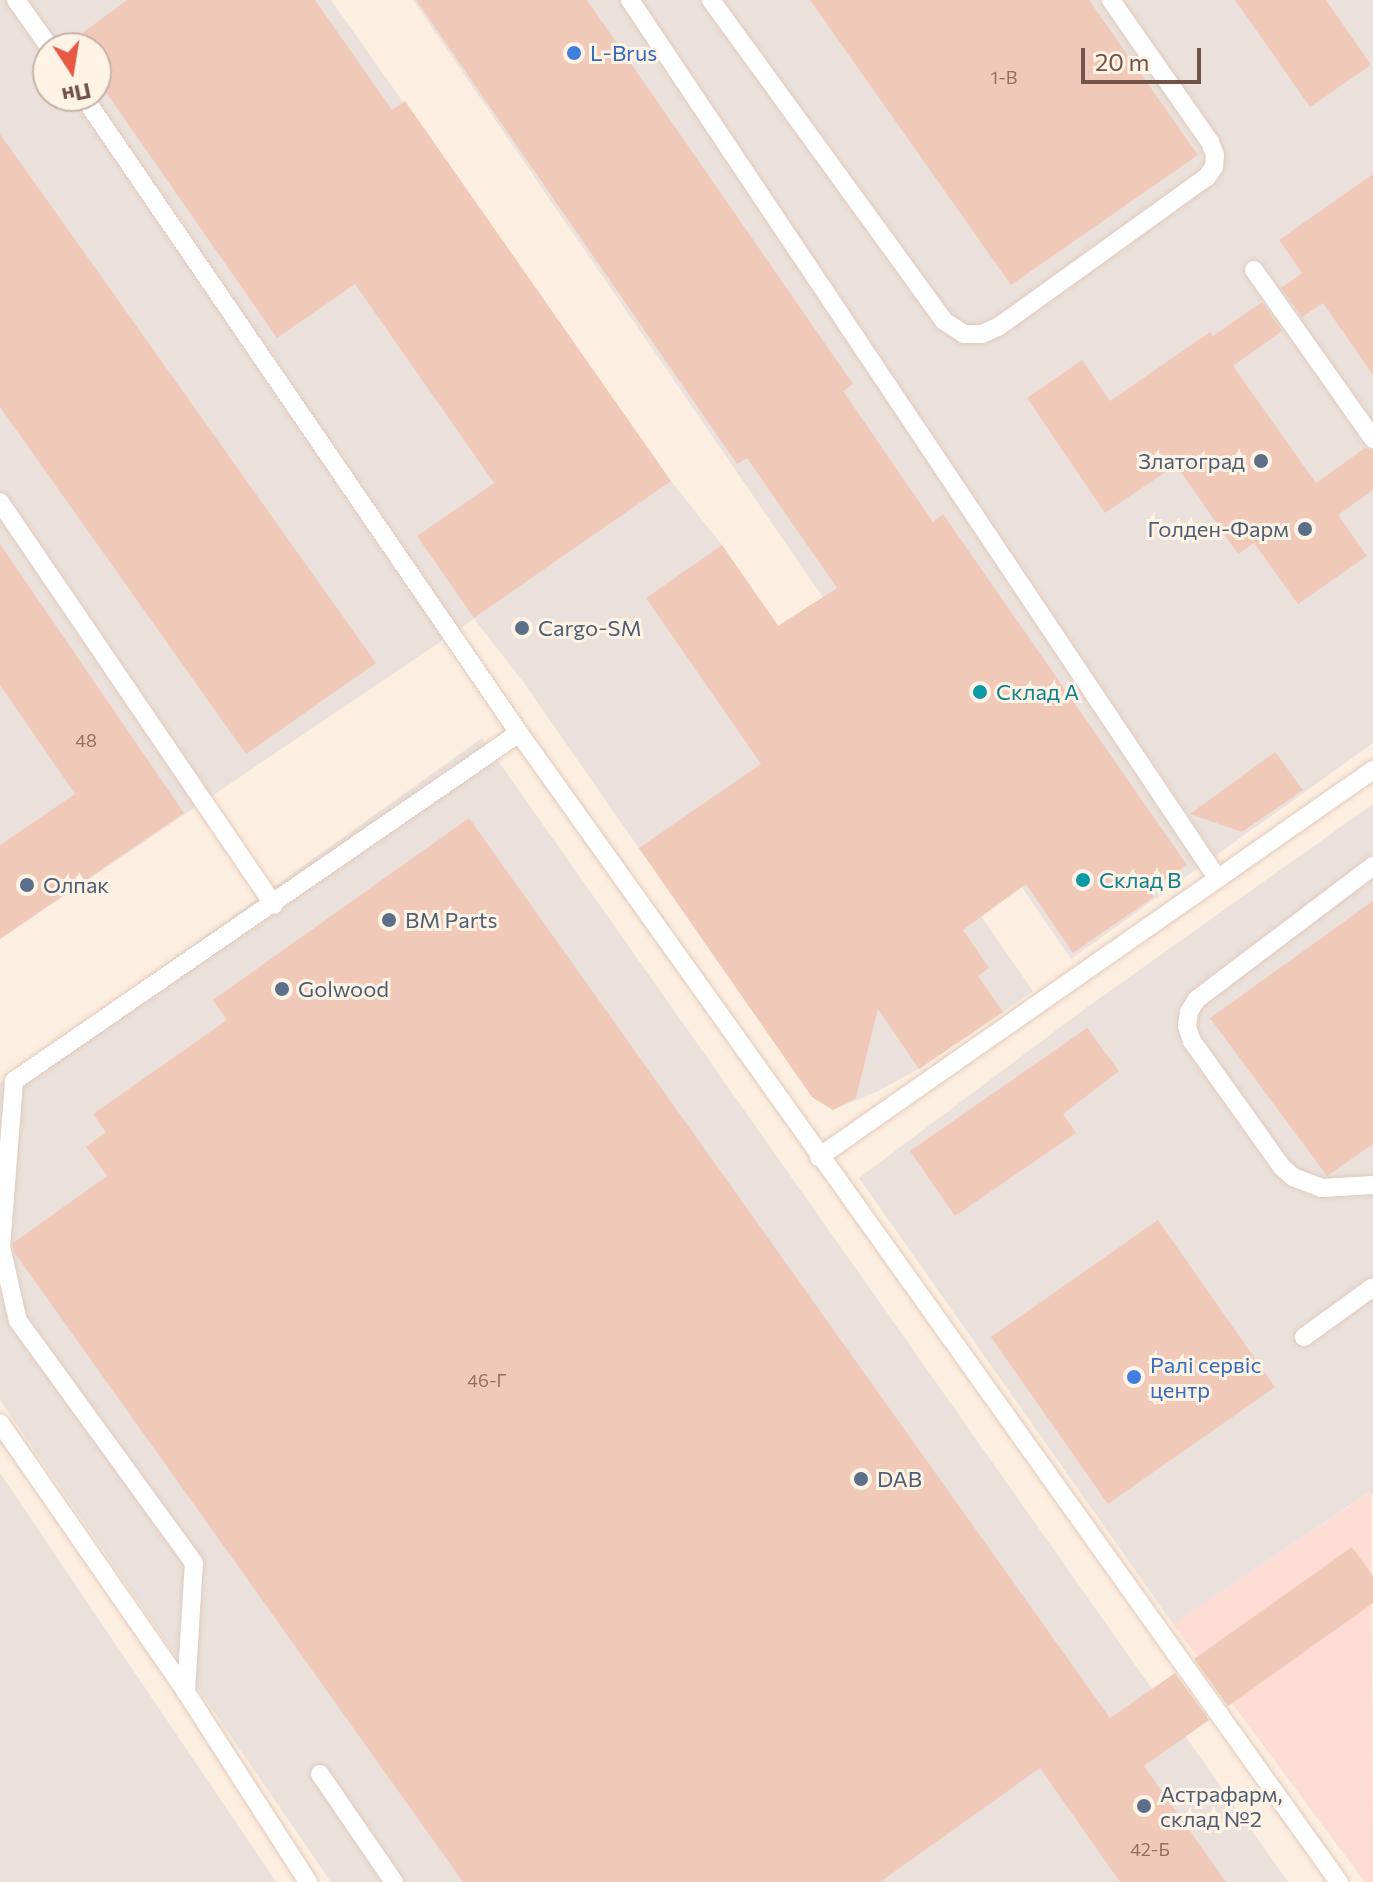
<!DOCTYPE html>
<html>
<head>
<meta charset="utf-8">
<style>
	body { margin:0 }
	#map { position:relative; width:1373px; height:1882px; overflow:hidden; background:#fceee0; font-family:Commissioner,sans-serif }
	div>[style] { position:absolute }
	.commercial>* { inset:0; background:#fcdcd3 }
	.industrial>* { inset:0; background:#eae1dc }
	.building>* { inset:0; background:#f1c9b8; transform-origin:0 0 }
	.roads { filter:drop-shadow(0 0 2px #e0cabc) drop-shadow(0 0 2px #e0cabc) }
	.service>* { height:18px; margin:-9px; padding:0 9px; transform-origin:9px; border-radius:9px; background:#fff }
	.dots>* { width:22px; height:22px; translate:-50% -50%; box-sizing:border-box; border:4px solid #fff3e6; border-radius:50% }
	span { translate:-50% -50%; white-space:nowrap; text-align:center; line-height:1.15; -webkit-text-stroke:6px #fff3e6; paint-order:stroke }
	.number-label { font-size:18px; color:#927064 }
	.number-label span { -webkit-text-stroke-width:0 }
	.shop-label { font-size:22px; color:#366cbe }
	.left { translate:0 -50%; text-align:left }
	.service-label { font-size:22px; color:#4e5e75 }
	.right { translate:-100% -50%; text-align:right }
	.culture-label { font-size:22px; color:#0d838f }
	.north { position:absolute; left:32px; top:32px; width:80px; height:80px; box-sizing:border-box; background:#fff3e6; border:2px solid #c7b3a7; border-radius:50%; rotate:168deg; font-size:22px; font-weight:700; line-height:32px; text-align:center; color:#725348 }
	.north::after { content:''; display:block; margin:auto; width:28px; height:36px; background:#e65945; clip-path:polygon(50% 0,100% 100%,50% 72%,0 100%) }
	.scale { position:absolute; left:1081px; top:48px; width:120px; height:36px; box-sizing:border-box; border:4px solid #725348; border-top:0; padding-left:10px; font-size:24px; line-height:28px; white-space:nowrap; color:#725348; -webkit-text-stroke:6px #fff3e6; paint-order:stroke }
</style>
</head>
<body>
<div id="map">
	<div class="commercial">
		<div style="clip-path:polygon(1371px 1492px,1373px 1882px,1365px 1882px,1173px 1624px)"></div>
	</div>
	<div class="industrial">
		<div style="clip-path:polygon(evenodd,0 0,331px 0,671px 481px,722px 545px,1033px 991px,919px 1069px,878px 1091px,833px 1110px,812px 1097px,524px 683px,474px 619px,0 939px,0 0,48px 48px,96px 48px,96px 96px,48px 96px,48px 48px)"></div>
		<div style="clip-path:polygon(413px 0,1373px 0,1373px 743px,1071px 959px)"></div>
		<div style="clip-path:polygon(482px 738px,1288px 1882px,331px 1882px,0 1400px,0 1083px)"></div>
		<div style="clip-path:polygon(1373px 804px,1373px 1495px,1370px 1492px,1173px 1624px,859px 1178px,1086px 1008px)"></div>
		<div style="clip-path:polygon(0 1473px,276px 1882px,0 1882px)"></div>
	</div>
	<div class="building">
		<div style="clip-path:polygon(127px 0,315px 0,392px 110px,405px 101px,671px 481px,474px 618px,417px 536px,494px 483px,355px 284px,277px 338px,96px 78px,96px 48px,62px 48px)"></div>
		<div style="clip-path:polygon(416px 0,587px 0,853px 384px,843px 391px,933px 522px,943px 514px,1187px 865px,1149px 890px,1154px 897px,1073px 953px,1026px 884px,963px 930px,989px 968px,978px 976px,1003px 1012px,919px 1069px,878px 1009px,856px 1098px,833px 1110px,812px 1097px,639px 848px,761px 764px,646px 598px,722px 545px,778px 626px,837px 588px,747px 458px,737px 464px)"></div>
		<div style="clip-path:polygon(810px 0,1089px 0,1198px 155px,1011px 285px)"></div>
		<div style="clip-path:polygon(1235px 0,1326px 0,1371px 65px,1310px 107px)"></div>
		<div style="clip-path:polygon(0 134px,376px 663px,246px 754px,0 407px)"></div>
		<div style="clip-path:polygon(1373px 174px,1373px 375px,1323px 303px,1302px 317px,1281px 288px,1302px 273px,1279px 240px)"></div>
		<div style="clip-path:polygon(1262px 302px,1282px 331px,1233px 366px,1316px 483px,1365px 448px,1373px 451px,1373px 490px,1338px 515px,1367px 556px,1298px 604px,1254px 543px,1238px 554px,1176px 465px,1105px 513px,1027px 398px,1082px 360px,1110px 401px,1210px 332px,1213px 336px)"></div>
		<div style="clip-path:polygon(0 544px,184px 813px,0 939px,0 845px,75px 794px,0 685px)"></div>
		<div style="clip-path:polygon(1275px 752px,1303px 790px,1242px 832px,1190px 814px)"></div>
		<div style="clip-path:polygon(469px 818px,1110px 1718px,1175px 1673px,1209px 1720px,1144px 1766px,1226px 1882px,1120px 1882px,1040px 1768px,880px 1882px,463px 1882px,270px 1611px,14px 1252px,13px 1243px,107px 1176px,86px 1147px,106px 1132px,93px 1114px,227px 1020px,213px 1000px)"></div>
		<div style="clip-path:polygon(1373px 901px,1373px 1144px,1327px 1176px,1210px 1018px)"></div>
		<div style="clip-path:polygon(1087px 1028px,1119px 1071px,1063px 1114px,1076px 1133px,955px 1216px,910px 1151px)"></div>
		<div style="left:1158px;top:1220px;width:204px;height:204px;rotate:55deg"></div>
		<div style="clip-path:polygon(1352px 1547px,1373px 1576px,1373px 1603px,1228px 1706px,1194px 1659px)"></div>
	</div>
	<div class="roads">
		<div class="service">
			<div style="left:16px;top:0;width:59px;rotate:54.7deg"></div>
			<div style="left:630px;top:0;width:1056px;rotate:56.23deg"></div>
			<div style="left:711px;top:0;width:397px;rotate:54deg"></div>
			<div style="left:944px;top:321px;width:24px;rotate:33deg"></div>
			<div style="left:964px;top:334px;width:18px"></div>
			<div style="left:982px;top:334px;width:17px;rotate:-24deg"></div>
			<div style="left:998px;top:327px;width:257px;rotate:-35.7deg"></div>
			<div style="left:1207px;top:177px;width:12px;rotate:-55deg"></div>
			<div style="left:1214px;top:167px;width:12px;rotate:-85deg"></div>
			<div style="left:1215px;top:155px;width:14px;rotate:-111deg"></div>
			<div style="left:1210px;top:142px;width:173px;rotate:-124.9deg"></div>
			<div style="left:83px;top:96px;width:772px;rotate:55.61deg"></div>
			<div style="left:519px;top:733px;width:1412px;rotate:54.49deg"></div>
			<div style="left:1254px;top:270px;width:207px;rotate:54.8deg"></div>
			<div style="left:0;top:502px;width:487px;rotate:55.8deg"></div>
			<div style="left:1373px;top:866px;width:221px;rotate:142.9deg"></div>
			<div style="left:1197px;top:999px;width:15px;rotate:122deg"></div>
			<div style="left:1189px;top:1012px;width:14px;rotate:98deg"></div>
			<div style="left:1187px;top:1026px;width:16px;rotate:72deg"></div>
			<div style="left:1192px;top:1041px;width:155px;rotate:54.5deg"></div>
			<div style="left:1282px;top:1167px;width:15px;rotate:42deg"></div>
			<div style="left:1293px;top:1177px;width:30px;rotate:21deg"></div>
			<div style="left:1321px;top:1188px;width:52px;rotate:-3.3deg"></div>
			<div style="left:819px;top:1157px;width:676px;rotate:-34.94deg"></div>
			<div style="left:1304px;top:1337px;width:85px;rotate:-35.9deg"></div>
			<div style="left:0;top:1423px;width:327px;rotate:55.3deg"></div>
			<div style="left:186px;top:1692px;width:226px;rotate:57.3deg"></div>
			<div style="left:186px;top:1692px;width:129px;rotate:-86.5deg"></div>
			<div style="left:194px;top:1563px;width:299px;rotate:-126deg"></div>
			<div style="left:18px;top:1321px;width:76px;rotate:-102.9deg"></div>
			<div style="left:1px;top:1247px;width:167px;rotate:-85.5deg"></div>
			<div style="left:14px;top:1081px;width:613px;rotate:-34.57deg"></div>
			<div style="left:320px;top:1774px;width:131px;rotate:55.6deg"></div>
		</div>
	</div>
	<div class="dots">
		<div style="left:574px;top:53px;background:#3f7fe0"></div>
		<div style="left:1261px;top:461px;background:#5c6f8a"></div>
		<div style="left:1305px;top:529px;background:#5c6f8a"></div>
		<div style="left:522px;top:628px;background:#5c6f8a"></div>
		<div style="left:980px;top:692px;background:#0f9aa8"></div>
		<div style="left:1083px;top:880px;background:#0f9aa8"></div>
		<div style="left:27px;top:885px;background:#5c6f8a"></div>
		<div style="left:389px;top:920px;background:#5c6f8a"></div>
		<div style="left:282px;top:989px;background:#5c6f8a"></div>
		<div style="left:1134px;top:1377px;background:#3f7fe0"></div>
		<div style="left:861px;top:1479px;background:#5c6f8a"></div>
		<div style="left:1144px;top:1806px;background:#5c6f8a"></div>
	</div>
	<div class="number-label">
		<span style="left:1004px;top:77px">1-В</span>
		<span style="left:86px;top:740px">48</span>
		<span style="left:487px;top:1380px">46-Г</span>
		<span style="left:1150px;top:1849px">42-Б</span>
	</div>
	<div class="shop-label">
		<span class="left" style="left:590px;top:53px">L-Brus</span>
		<span class="left" style="left:1150px;top:1377px">Ралі сервіс<br>центр</span>
	</div>
	<div class="service-label">
		<span class="right" style="left:1245px;top:461px">Златоград</span>
		<span class="right" style="left:1289px;top:529px">Голден-Фарм</span>
		<span class="left" style="left:538px;top:628px">Cargo-SM</span>
		<span class="left" style="left:43px;top:885px">Олпак</span>
		<span class="left" style="left:405px;top:920px">BM Parts</span>
		<span class="left" style="left:298px;top:989px">Golwood</span>
		<span class="left" style="left:877px;top:1479px">DAB</span>
		<span class="left" style="left:1160px;top:1806px">Астрафарм,<br>склад №2</span>
	</div>
	<div class="culture-label">
		<span class="left" style="left:996px;top:692px">Склад A</span>
		<span class="left" style="left:1099px;top:880px">Склад B</span>
	</div>
	<div class="north">Пн</div>
	<div class="scale">20 m</div>
</div>
</body>
</html>
